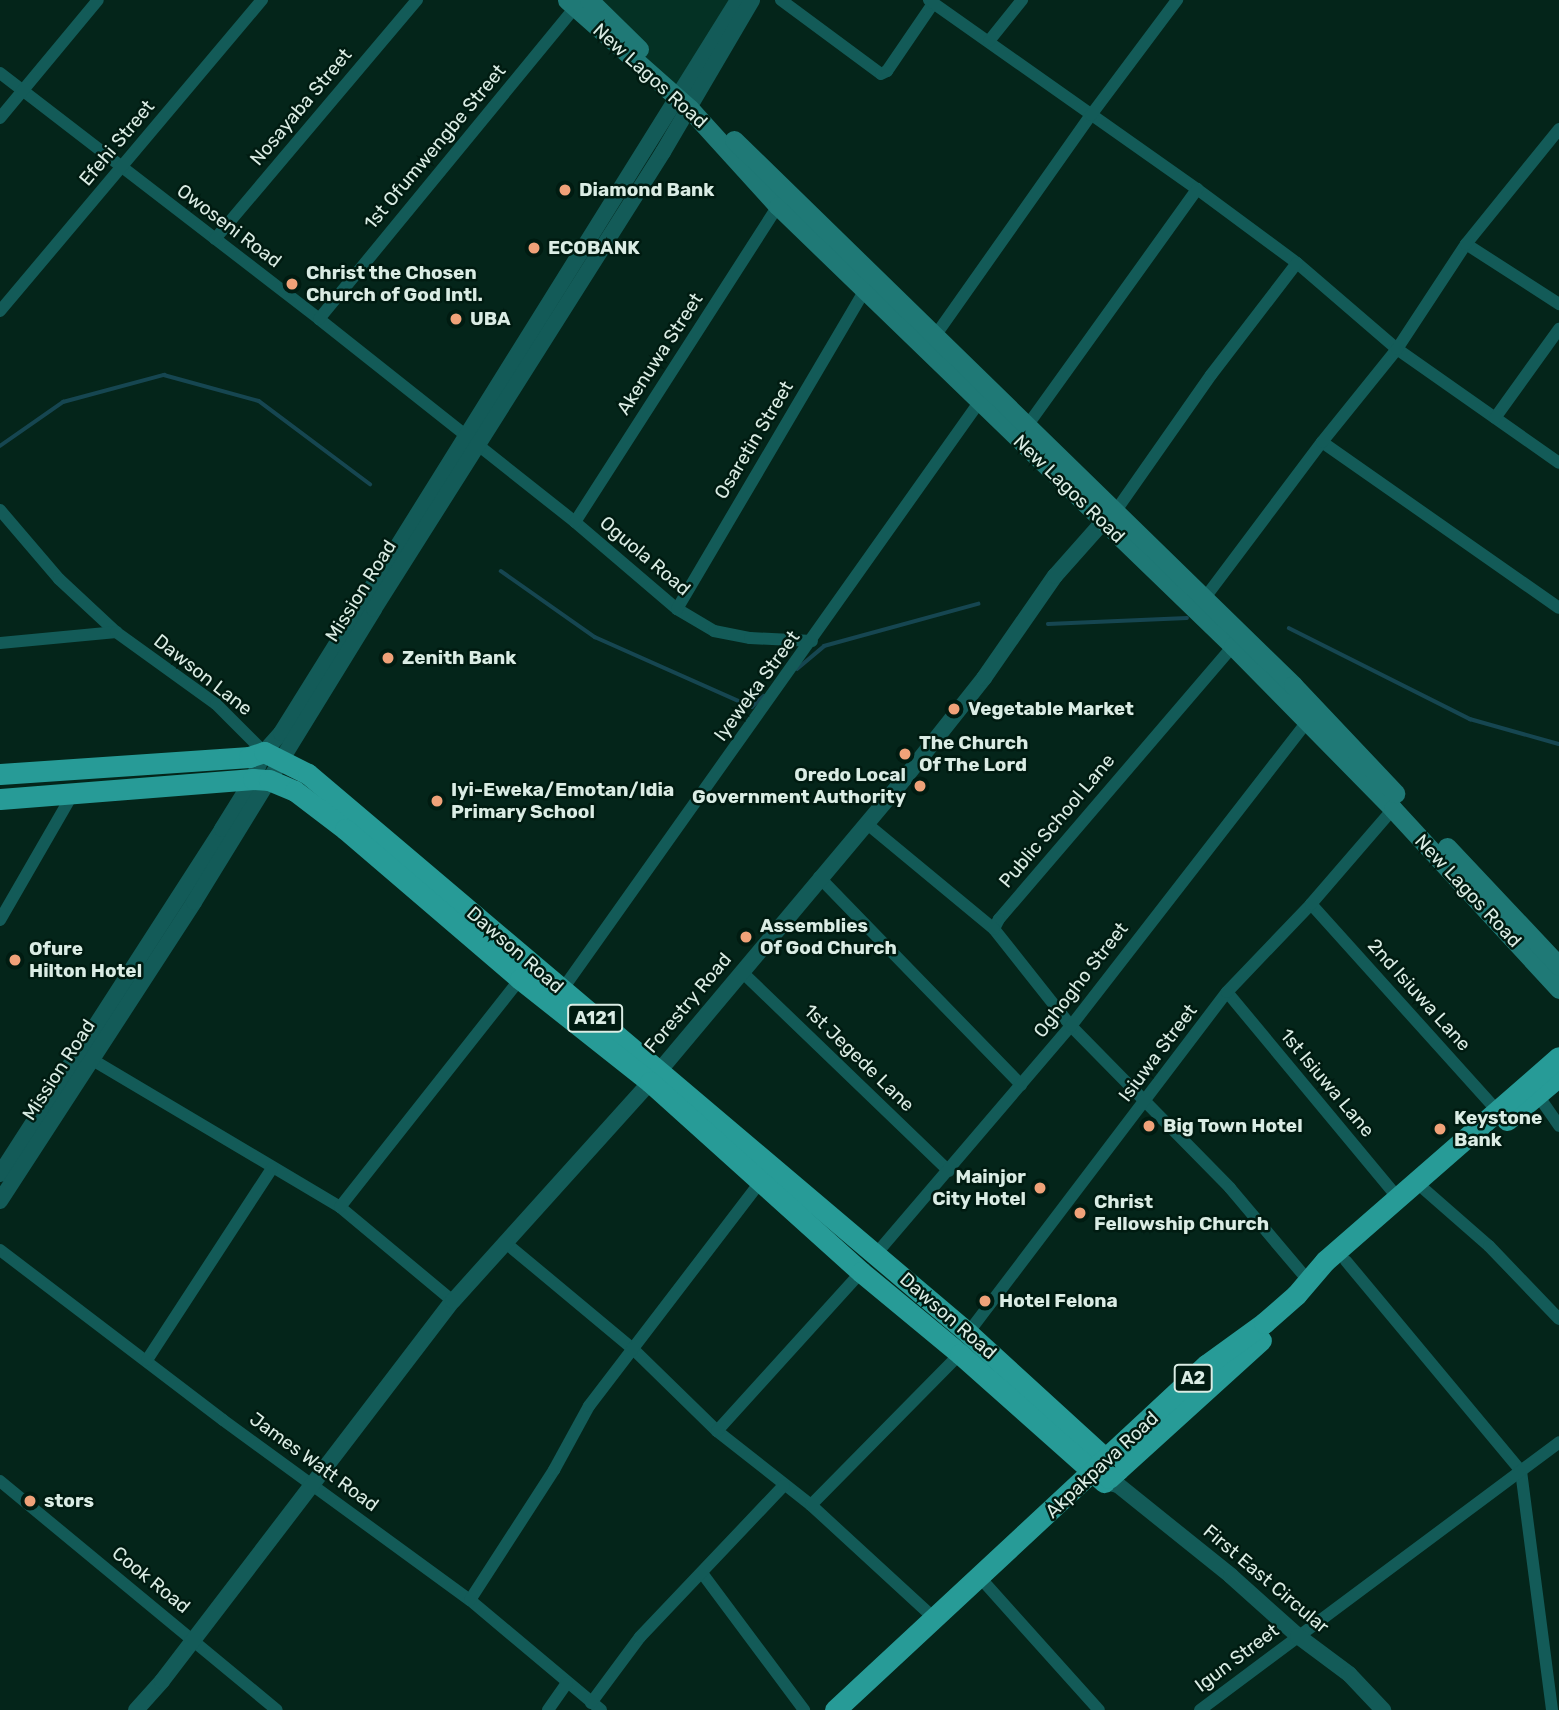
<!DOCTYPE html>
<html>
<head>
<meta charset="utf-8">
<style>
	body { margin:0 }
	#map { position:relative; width:1559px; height:1710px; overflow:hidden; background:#04251a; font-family:Rubik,sans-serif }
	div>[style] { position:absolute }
	.built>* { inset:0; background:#043124 }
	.stream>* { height:3.5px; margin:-1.75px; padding:0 1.75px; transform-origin:1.75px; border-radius:1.75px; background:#164651 }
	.minor>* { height:12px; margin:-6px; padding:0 6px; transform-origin:6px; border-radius:6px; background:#135b58 }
	.tertiary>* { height:16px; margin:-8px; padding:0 8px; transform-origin:8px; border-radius:8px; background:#135b58 }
	.secondary>* { height:19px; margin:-9.5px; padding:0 9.5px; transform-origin:9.5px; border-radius:9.5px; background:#1f7976 }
	.trunk>* { height:21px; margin:-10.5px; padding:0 10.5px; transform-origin:10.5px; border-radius:10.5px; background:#279b97 }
	.dots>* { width:19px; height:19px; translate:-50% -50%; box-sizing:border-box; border:4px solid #001b11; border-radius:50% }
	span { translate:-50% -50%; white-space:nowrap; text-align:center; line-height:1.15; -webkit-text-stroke:5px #001b11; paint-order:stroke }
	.shield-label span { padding:2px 5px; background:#001b11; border:2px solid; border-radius:5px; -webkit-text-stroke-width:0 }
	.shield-label { font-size:18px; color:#daece4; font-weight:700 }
	.street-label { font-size:19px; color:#daece4 }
	.poi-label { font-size:19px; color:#daece4; font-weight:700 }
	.left { translate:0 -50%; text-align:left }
	.right { translate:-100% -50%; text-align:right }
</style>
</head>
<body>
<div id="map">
	<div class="built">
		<div style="clip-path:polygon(581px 0,748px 0,685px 99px)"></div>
	</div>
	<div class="stream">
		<div style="left:0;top:446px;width:77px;rotate:-34.9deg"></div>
		<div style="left:63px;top:402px;width:105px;rotate:-15deg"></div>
		<div style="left:164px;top:375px;width:98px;rotate:15.3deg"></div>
		<div style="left:259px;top:401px;width:139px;rotate:36.8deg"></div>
		<div style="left:501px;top:571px;width:115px;rotate:35.1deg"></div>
		<div style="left:595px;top:637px;width:172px;rotate:24deg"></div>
		<div style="left:752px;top:707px;width:16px;rotate:-43deg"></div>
		<div style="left:1048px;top:624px;width:139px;rotate:-2.5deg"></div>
		<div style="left:1289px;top:628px;width:203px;rotate:26.7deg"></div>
		<div style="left:1470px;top:719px;width:92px;rotate:15.7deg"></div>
		<div style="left:797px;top:669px;width:35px;rotate:-40deg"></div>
		<div style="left:824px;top:646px;width:160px;rotate:-15.3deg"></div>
	</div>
	<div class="minor">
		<div style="left:781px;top:0;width:124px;rotate:36.5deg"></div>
		<div style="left:881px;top:74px;width:7px;rotate:-27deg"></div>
		<div style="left:887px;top:71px;width:80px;rotate:-55.7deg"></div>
		<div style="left:929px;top:0;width:328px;rotate:35.2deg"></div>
		<div style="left:1197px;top:189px;width:124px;rotate:36.5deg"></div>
		<div style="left:1297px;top:263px;width:132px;rotate:40.7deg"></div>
		<div style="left:1397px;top:349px;width:198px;rotate:35.1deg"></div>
		<div style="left:989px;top:41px;width:53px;rotate:-51.2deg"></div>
		<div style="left:0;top:73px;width:403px;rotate:37.6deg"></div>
		<div style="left:319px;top:319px;width:327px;rotate:38.4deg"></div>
		<div style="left:575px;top:522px;width:134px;rotate:40.5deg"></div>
		<div style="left:677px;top:609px;width:43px;rotate:30.7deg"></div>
		<div style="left:714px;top:631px;width:37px;rotate:11deg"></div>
		<div style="left:750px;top:638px;width:62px;rotate:2.8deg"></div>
		<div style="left:0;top:118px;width:153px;rotate:-50.3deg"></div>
		<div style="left:215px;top:239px;width:313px;rotate:-49.8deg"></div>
		<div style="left:1466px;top:244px;width:111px;rotate:32.8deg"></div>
		<div style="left:0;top:311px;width:407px;rotate:-49.9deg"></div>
		<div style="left:319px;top:319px;width:409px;rotate:-50.6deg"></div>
		<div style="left:935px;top:336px;width:271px;rotate:-54.8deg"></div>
		<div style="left:1091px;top:115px;width:144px;rotate:-53.2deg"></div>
		<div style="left:1495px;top:418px;width:110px;rotate:-54.3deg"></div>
		<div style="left:1027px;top:426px;width:292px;rotate:-54.3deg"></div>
		<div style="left:1322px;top:442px;width:289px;rotate:35deg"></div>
		<div style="left:0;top:510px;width:91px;rotate:49.5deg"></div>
		<div style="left:59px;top:579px;width:78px;rotate:42.9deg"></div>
		<div style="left:1115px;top:512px;width:167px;rotate:-55deg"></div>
		<div style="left:1211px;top:375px;width:141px;rotate:-52.5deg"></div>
		<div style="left:575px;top:522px;width:376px;rotate:-57.3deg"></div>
		<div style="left:1201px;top:603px;width:201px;rotate:-53.1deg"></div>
		<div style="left:1322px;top:442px;width:119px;rotate:-51.1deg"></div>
		<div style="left:1397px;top:349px;width:126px;rotate:-56.7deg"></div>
		<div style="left:1466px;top:244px;width:148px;rotate:-51deg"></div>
		<div style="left:677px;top:609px;width:369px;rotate:-59.5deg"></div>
		<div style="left:0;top:643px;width:117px;rotate:-5.4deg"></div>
		<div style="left:116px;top:632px;width:123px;rotate:35.8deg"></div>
		<div style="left:216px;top:704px;width:68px;rotate:45deg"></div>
		<div style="left:1233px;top:646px;width:360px;rotate:130.6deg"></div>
		<div style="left:999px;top:919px;width:11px;rotate:117deg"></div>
		<div style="left:994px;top:929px;width:124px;rotate:51.6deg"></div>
		<div style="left:1071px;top:1026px;width:227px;rotate:45.5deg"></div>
		<div style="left:1230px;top:1188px;width:119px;rotate:49.8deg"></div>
		<div style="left:866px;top:823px;width:166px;rotate:39.6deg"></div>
		<div style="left:819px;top:877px;width:290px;rotate:45.8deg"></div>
		<div style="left:1311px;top:904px;width:280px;rotate:48deg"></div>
		<div style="left:0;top:920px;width:148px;rotate:-60deg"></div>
		<div style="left:742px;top:972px;width:287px;rotate:43.9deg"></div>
		<div style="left:562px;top:990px;width:722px;rotate:-54.64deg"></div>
		<div style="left:1227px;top:992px;width:268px;rotate:50.3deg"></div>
		<div style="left:91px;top:1059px;width:290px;rotate:30.7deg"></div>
		<div style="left:340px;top:1207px;width:147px;rotate:39.8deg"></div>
		<div style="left:1537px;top:1094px;width:39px;rotate:55deg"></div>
		<div style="left:1425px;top:1190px;width:85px;rotate:41.2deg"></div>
		<div style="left:1489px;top:1246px;width:101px;rotate:46.2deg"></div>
		<div style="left:340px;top:1207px;width:290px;rotate:-51.7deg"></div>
		<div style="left:507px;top:1244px;width:163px;rotate:39.8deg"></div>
		<div style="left:632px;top:1348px;width:119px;rotate:44.3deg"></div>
		<div style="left:717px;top:1431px;width:120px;rotate:38.2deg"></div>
		<div style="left:811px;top:1505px;width:167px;rotate:42.6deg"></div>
		<div style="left:0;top:1250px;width:280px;rotate:37.3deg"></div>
		<div style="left:223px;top:1420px;width:306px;rotate:36.1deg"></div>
		<div style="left:470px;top:1600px;width:171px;rotate:40deg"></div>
		<div style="left:876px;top:1254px;width:300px;rotate:-49.5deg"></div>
		<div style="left:1071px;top:1026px;width:383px;rotate:-52.2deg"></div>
		<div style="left:1346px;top:1261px;width:273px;rotate:50.2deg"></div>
		<div style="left:1521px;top:1471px;width:241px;rotate:82.6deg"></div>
		<div style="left:968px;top:1333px;width:428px;rotate:-52.8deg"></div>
		<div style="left:1227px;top:992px;width:122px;rotate:-46.3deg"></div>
		<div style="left:1311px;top:904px;width:125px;rotate:-49.2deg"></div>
		<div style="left:147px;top:1360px;width:229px;rotate:-56.9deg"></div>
		<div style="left:717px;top:1431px;width:215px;rotate:-47.8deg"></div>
		<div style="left:0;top:1481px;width:359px;rotate:39.6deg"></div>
		<div style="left:811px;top:1505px;width:212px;rotate:-45.4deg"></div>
		<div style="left:702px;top:1573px;width:171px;rotate:53.3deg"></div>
		<div style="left:984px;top:1582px;width:172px;rotate:48.1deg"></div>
		<div style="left:470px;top:1600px;width:155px;rotate:-57.1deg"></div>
		<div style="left:554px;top:1470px;width:73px;rotate:-61.3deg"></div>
		<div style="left:589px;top:1406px;width:282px;rotate:-52.6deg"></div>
		<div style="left:591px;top:1703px;width:82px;rotate:-53.4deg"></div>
		<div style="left:640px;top:1637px;width:209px;rotate:-46.5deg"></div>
		<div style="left:548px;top:1710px;width:33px;rotate:-55deg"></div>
		<div style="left:1200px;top:1710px;width:448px;rotate:-36.7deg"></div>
	</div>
	<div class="tertiary">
		<div style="left:0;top:1174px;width:410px;rotate:-57.2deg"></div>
		<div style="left:222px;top:829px;width:59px;rotate:-58.2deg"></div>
		<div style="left:253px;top:779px;width:29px;rotate:-68deg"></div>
		<div style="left:264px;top:752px;width:25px;rotate:-48deg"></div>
		<div style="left:281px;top:733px;width:864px;rotate:-58.06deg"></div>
		<div style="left:0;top:1201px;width:356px;rotate:-57deg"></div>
		<div style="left:194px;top:902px;width:344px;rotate:-58.4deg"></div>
		<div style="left:374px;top:609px;width:541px;rotate:-57.69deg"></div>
		<div style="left:663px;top:152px;width:176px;rotate:-59.6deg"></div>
		<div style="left:1104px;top:1482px;width:14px;rotate:12deg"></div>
		<div style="left:1118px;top:1485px;width:145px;rotate:38.8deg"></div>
		<div style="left:1231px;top:1576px;width:90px;rotate:41.8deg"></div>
		<div style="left:1298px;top:1636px;width:64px;rotate:36.7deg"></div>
		<div style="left:1349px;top:1674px;width:50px;rotate:46.6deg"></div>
		<div style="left:136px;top:1710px;width:39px;rotate:-48deg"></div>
		<div style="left:162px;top:1681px;width:479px;rotate:-52.6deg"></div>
		<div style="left:453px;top:1301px;width:295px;rotate:-48deg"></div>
		<div style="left:650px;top:1082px;width:395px;rotate:-50deg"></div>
		<div style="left:904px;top:779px;width:129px;rotate:-51.6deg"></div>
		<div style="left:984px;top:678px;width:124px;rotate:-55.2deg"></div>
		<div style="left:1055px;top:576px;width:72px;rotate:-48.4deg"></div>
	</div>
	<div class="secondary">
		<div style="left:567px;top:0;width:163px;rotate:41.5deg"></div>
		<div style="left:689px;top:108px;width:132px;rotate:47.8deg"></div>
		<div style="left:778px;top:206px;width:633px;rotate:44.04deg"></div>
		<div style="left:1233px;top:646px;width:228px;rotate:45.5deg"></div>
		<div style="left:1393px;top:809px;width:245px;rotate:47.3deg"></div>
		<div style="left:589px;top:0;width:70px;rotate:44.4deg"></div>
		<div style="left:734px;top:140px;width:781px;rotate:44.27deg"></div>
		<div style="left:1293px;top:685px;width:149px;rotate:46.6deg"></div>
		<div style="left:1447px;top:847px;width:163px;rotate:46.7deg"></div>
	</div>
	<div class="trunk">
		<div style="left:0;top:774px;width:250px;rotate:-3.9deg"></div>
		<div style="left:249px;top:757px;width:16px;rotate:-18deg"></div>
		<div style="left:264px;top:752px;width:49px;rotate:26.6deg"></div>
		<div style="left:308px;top:774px;width:865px;rotate:40.26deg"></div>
		<div style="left:968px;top:1333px;width:203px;rotate:42.4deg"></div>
		<div style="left:0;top:799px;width:254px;rotate:-4.5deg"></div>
		<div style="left:253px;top:779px;width:16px;rotate:4deg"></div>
		<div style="left:269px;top:780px;width:28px;rotate:23deg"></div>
		<div style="left:295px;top:791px;width:63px;rotate:37.2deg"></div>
		<div style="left:345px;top:829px;width:230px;rotate:40.6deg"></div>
		<div style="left:520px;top:979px;width:166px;rotate:38.4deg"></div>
		<div style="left:650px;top:1082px;width:284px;rotate:42deg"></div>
		<div style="left:861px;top:1272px;width:129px;rotate:39.6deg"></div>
		<div style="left:960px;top:1354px;width:193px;rotate:41.6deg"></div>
		<div style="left:1507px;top:1120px;width:68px;rotate:-40.2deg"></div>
		<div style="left:1109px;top:1478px;width:205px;rotate:-42.2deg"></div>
		<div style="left:835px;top:1710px;width:507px;rotate:-42.92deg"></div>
		<div style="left:1206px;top:1365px;width:72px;rotate:-35.9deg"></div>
		<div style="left:1264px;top:1323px;width:43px;rotate:-41.2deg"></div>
		<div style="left:1296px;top:1295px;width:45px;rotate:-49.5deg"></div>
		<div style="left:1325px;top:1261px;width:310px;rotate:-41.1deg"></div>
	</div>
	<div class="dots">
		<div style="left:565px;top:190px;background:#f0a279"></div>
		<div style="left:534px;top:248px;background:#f0a279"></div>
		<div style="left:292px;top:284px;background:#f0a279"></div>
		<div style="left:456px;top:319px;background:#f0a279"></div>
		<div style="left:388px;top:658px;background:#f0a279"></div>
		<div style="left:954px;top:709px;background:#f0a279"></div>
		<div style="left:905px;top:754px;background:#f0a279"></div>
		<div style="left:920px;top:786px;background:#f0a279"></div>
		<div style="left:437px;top:801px;background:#f0a279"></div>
		<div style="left:746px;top:937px;background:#f0a279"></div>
		<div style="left:15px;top:960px;background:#f0a279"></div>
		<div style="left:1149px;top:1126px;background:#f0a279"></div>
		<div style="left:1440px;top:1129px;background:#f0a279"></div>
		<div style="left:1040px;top:1188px;background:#f0a279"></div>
		<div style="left:1080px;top:1213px;background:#f0a279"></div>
		<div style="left:985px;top:1301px;background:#f0a279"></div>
		<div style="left:30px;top:1501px;background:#f0a279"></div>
	</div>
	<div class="shield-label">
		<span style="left:595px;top:1018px">A121</span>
		<span style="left:1193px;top:1378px">A2</span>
	</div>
	<div class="street-label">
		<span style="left:650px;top:76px;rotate:42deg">New Lagos Road</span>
		<span style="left:301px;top:107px;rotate:-50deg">Nosayaba Street</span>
		<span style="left:117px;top:143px;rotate:-50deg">Efehi Street</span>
		<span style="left:435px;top:147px;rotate:-50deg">1st Ofumwengbe Street</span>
		<span style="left:229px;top:226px;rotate:37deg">Owoseni Road</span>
		<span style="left:660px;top:354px;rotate:-57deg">Akenuwa Street</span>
		<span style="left:754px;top:440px;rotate:-59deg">Osaretin Street</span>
		<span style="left:1069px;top:489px;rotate:44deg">New Lagos Road</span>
		<span style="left:645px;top:556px;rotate:40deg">Oguola Road</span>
		<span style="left:361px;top:591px;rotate:-58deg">Mission Road</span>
		<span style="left:203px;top:675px;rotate:38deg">Dawson Lane</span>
		<span style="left:757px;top:686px;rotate:-54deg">Iyeweka Street</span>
		<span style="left:1057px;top:821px;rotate:-50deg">Public School Lane</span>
		<span style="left:1468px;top:891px;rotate:47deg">New Lagos Road</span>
		<span style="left:515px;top:950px;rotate:41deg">Dawson Road</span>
		<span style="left:1081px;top:980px;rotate:-52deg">Oghogho Street</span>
		<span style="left:1419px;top:995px;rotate:48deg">2nd Isiuwa Lane</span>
		<span style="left:688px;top:1003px;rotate:-50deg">Forestry Road</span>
		<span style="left:1158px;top:1053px;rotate:-53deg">Isiuwa Street</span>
		<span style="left:859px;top:1058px;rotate:44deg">1st Jegede Lane</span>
		<span style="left:59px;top:1070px;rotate:-57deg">Mission Road</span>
		<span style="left:1327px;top:1083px;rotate:50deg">1st Isiuwa Lane</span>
		<span style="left:948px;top:1316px;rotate:41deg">Dawson Road</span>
		<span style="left:314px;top:1462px;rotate:36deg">James Watt Road</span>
		<span style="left:1102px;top:1465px;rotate:-43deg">Akpakpava Road</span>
		<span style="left:1266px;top:1579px;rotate:40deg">First East Circular</span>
		<span style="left:151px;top:1580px;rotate:39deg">Cook Road</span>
		<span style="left:1237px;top:1658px;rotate:-37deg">Igun Street</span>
	</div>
	<div class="poi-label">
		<span class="left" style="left:579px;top:190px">Diamond Bank</span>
		<span class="left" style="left:548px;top:248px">ECOBANK</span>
		<span class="left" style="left:306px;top:284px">Christ the Chosen<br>Church of God Intl.</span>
		<span class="left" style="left:470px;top:319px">UBA</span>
		<span class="left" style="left:402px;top:658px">Zenith Bank</span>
		<span class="left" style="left:968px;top:709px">Vegetable Market</span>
		<span class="left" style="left:919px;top:754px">The Church<br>Of The Lord</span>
		<span class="right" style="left:906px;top:786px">Oredo Local<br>Government Authority</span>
		<span class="left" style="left:451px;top:801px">Iyi-Eweka/Emotan/Idia<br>Primary School</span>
		<span class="left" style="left:760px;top:937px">Assemblies<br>Of God Church</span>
		<span class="left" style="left:29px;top:960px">Ofure<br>Hilton Hotel</span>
		<span class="left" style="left:1454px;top:1129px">Keystone<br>Bank</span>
		<span class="left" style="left:1163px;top:1126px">Big Town Hotel</span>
		<span class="right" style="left:1026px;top:1188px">Mainjor<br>City Hotel</span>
		<span class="left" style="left:1094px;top:1213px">Christ<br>Fellowship Church</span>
		<span class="left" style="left:999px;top:1301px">Hotel Felona</span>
		<span class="left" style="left:44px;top:1501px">stors</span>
	</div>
</div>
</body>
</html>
